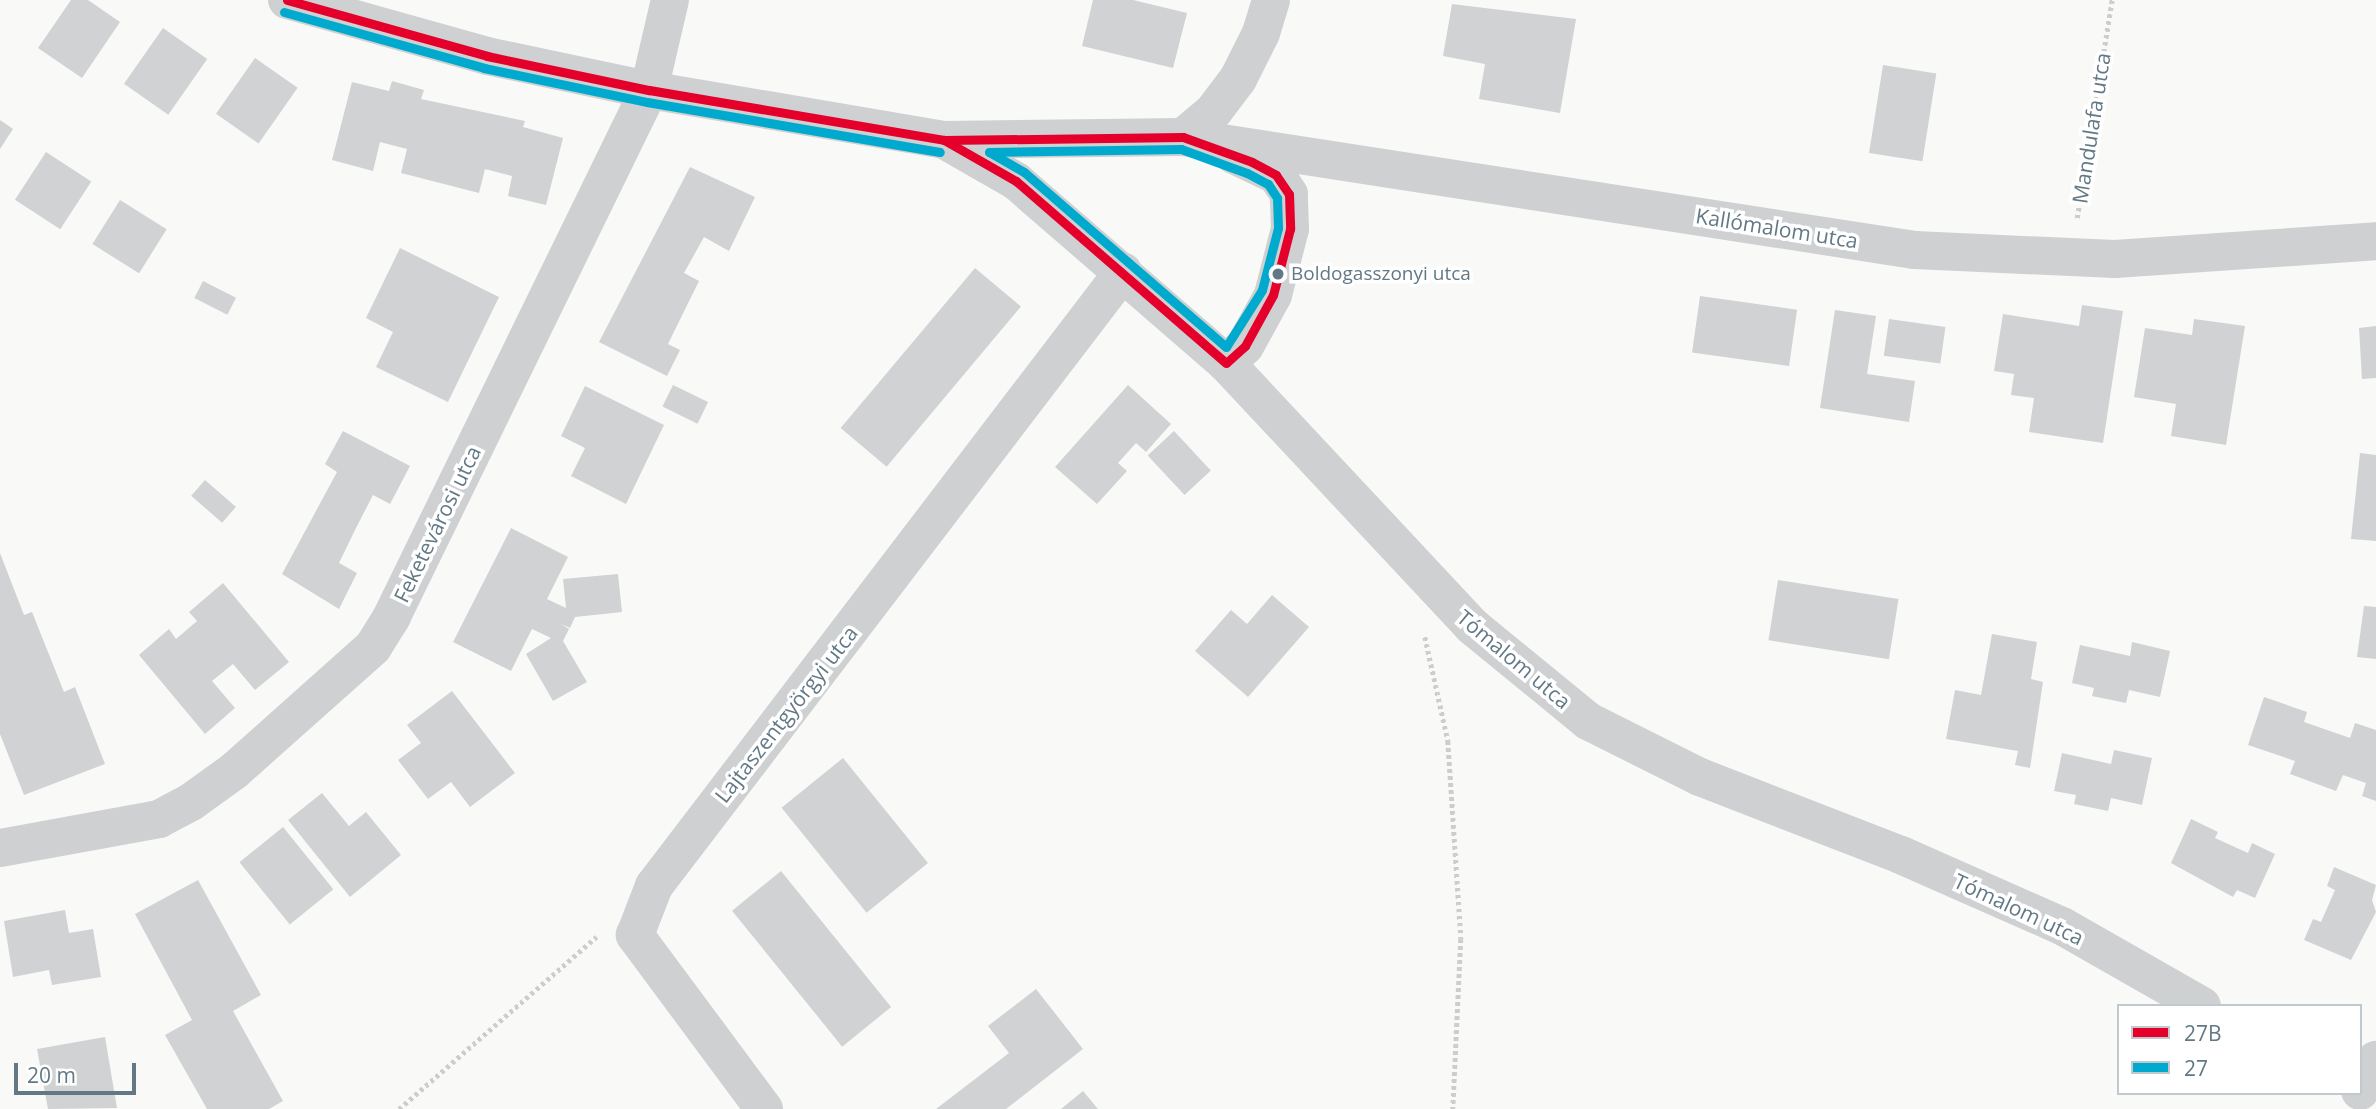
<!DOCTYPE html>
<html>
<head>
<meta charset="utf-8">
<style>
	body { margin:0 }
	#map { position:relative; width:2376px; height:1109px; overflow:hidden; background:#f9f9f8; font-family:"Open Sans",sans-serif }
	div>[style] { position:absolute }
	.building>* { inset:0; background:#d0d2d3; transform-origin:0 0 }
	.path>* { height:4.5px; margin-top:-2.25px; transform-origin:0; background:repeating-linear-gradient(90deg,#cccece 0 3.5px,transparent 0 7px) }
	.minor>* { height:38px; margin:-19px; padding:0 19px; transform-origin:19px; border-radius:19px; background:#ced0d1 }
	.bus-1>* { height:9px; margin:-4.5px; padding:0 4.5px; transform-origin:4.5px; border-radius:4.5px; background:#e4002b }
	.bus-2>* { height:9px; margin:-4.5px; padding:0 4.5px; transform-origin:4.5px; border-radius:4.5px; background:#00a9ce }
	.dots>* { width:19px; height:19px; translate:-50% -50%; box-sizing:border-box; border:4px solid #fff; border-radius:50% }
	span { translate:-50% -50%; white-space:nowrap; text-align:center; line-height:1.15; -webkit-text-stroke:7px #fff; paint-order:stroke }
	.bus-label { font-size:19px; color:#627985 }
	.left { translate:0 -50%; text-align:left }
	.street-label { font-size:21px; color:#627985 }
	.legend { position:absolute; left:2117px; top:1004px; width:245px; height:91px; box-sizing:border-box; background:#fff; border:2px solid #c0c9ce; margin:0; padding:9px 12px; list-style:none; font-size:21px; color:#627985 }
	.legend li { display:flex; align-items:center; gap:14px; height:35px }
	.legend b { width:35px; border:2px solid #c0c9ce }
	.scale { position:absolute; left:14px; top:1063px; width:122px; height:32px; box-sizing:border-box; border:4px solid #627985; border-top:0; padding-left:9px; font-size:21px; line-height:24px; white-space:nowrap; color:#627985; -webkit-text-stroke:5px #fff; paint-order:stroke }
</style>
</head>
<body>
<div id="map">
	<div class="building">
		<div style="clip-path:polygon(71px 0,88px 0,120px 22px,82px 78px,38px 48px)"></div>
		<div style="clip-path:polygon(1093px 0,1133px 0,1187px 13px,1173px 68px,1082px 46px)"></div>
		<div style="clip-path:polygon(1452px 4px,1576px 19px,1560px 113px,1479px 99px,1485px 64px,1443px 56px)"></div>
		<div style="left:163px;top:28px;width:54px;height:68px;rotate:35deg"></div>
		<div style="left:255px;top:58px;width:52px;height:68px;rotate:35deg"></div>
		<div style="left:1883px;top:65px;width:54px;height:89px;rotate:9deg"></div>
		<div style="clip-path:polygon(392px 81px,424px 90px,421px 99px,525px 121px,523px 127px,563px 138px,546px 205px,508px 196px,512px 176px,485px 169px,479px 193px,401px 173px,407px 149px,380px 142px,373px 171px,332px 160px,352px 82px,389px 91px)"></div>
		<div style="clip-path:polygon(0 120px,13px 129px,0 149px)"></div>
		<div style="left:46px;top:152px;width:54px;height:57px;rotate:33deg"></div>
		<div style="clip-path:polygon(690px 167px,755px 197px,729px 251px,704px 237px,684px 273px,699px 281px,668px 344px,680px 350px,667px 376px,599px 342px)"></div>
		<div style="left:120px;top:200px;width:55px;height:52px;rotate:32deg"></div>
		<div style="clip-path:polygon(400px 248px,499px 297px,448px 402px,376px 367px,393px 332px,366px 318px)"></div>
		<div style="left:975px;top:268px;width:60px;height:209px;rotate:40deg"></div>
		<div style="left:203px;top:281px;width:37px;height:19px;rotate:27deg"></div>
		<div style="left:1700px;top:296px;width:98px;height:57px;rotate:8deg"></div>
		<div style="clip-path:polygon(2082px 305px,2123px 311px,2103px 443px,2029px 432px,2034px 398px,2011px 395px,2014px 374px,1994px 371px,2003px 314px,2079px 326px)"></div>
		<div style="clip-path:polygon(1835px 310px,1876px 316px,1867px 374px,1915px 381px,1909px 422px,1820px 408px)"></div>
		<div style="left:1889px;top:319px;width:57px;height:37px;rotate:8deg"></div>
		<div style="clip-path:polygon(2194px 319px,2245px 326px,2226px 445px,2171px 436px,2176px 404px,2134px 397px,2145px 328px,2192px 335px)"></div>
		<div style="clip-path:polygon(2376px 326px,2376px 378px,2362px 379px,2359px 328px)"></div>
		<div style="left:673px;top:385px;width:39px;height:24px;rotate:26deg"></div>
		<div style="clip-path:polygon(1128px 385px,1171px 424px,1146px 452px,1136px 443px,1118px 463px,1127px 471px,1097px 504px,1055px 467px)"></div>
		<div style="clip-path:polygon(585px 386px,664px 425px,626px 504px,571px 476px,585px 448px,561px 436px)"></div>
		<div style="clip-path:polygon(343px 431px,410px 466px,390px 504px,373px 495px,356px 528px,339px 563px,357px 573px,339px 609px,282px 574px,337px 472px,325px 464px)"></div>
		<div style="left:1174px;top:431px;width:54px;height:36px;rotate:47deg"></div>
		<div style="clip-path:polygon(2360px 453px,2376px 455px,2376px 541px,2351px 539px)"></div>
		<div style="left:205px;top:480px;width:41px;height:21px;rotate:41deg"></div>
		<div style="clip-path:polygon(511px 528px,568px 557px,547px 599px,566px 608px,563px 579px,618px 574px,622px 612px,575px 617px,570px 628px,561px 624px,569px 629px,563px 641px,587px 682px,553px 701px,526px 654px,551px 638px,532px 629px,511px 671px,453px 642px)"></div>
		<div style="clip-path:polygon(0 553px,24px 615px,32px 612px,64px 692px,75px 687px,105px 764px,24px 795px,0 734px)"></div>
		<div style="left:1778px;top:580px;width:122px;height:61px;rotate:9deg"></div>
		<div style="clip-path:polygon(223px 583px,289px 662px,255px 690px,233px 664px,212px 681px,235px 708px,205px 734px,139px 655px,169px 629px,176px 639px,197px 621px,189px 612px)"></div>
		<div style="clip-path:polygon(1272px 595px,1309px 627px,1248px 697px,1195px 651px,1231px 610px,1247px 624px)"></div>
		<div style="clip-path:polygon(2364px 606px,2376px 607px,2376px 659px,2357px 657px)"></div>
		<div style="clip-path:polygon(1992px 634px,2037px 642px,2031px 679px,2043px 682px,2030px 768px,2015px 765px,2018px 751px,1946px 739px,1955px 690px,1981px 695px)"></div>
		<div style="clip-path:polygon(2132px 642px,2170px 651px,2160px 697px,2129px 690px,2126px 703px,2092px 696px,2094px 688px,2072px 683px,2080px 645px,2130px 656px)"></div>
		<div style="clip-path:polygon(452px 691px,515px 773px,470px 807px,451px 782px,428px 799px,398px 760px,421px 743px,407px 725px)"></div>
		<div style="clip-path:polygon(2264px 697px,2307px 712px,2304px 722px,2350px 738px,2355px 723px,2376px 730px,2376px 801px,2362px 796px,2366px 783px,2343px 775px,2336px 791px,2290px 774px,2295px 761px,2248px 745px)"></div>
		<div style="clip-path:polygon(2114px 750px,2152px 758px,2142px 805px,2111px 798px,2108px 811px,2074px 804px,2076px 795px,2054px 791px,2062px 753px,2111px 764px)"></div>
		<div style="left:843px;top:758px;width:135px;height:79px;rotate:51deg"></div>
		<div style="clip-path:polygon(322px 793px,349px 826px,366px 812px,401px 855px,350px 897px,288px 820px)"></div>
		<div style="clip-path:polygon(2191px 819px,2218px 832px,2215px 838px,2248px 853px,2252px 843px,2275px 854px,2255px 898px,2237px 890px,2233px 897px,2171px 863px)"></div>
		<div style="left:283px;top:827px;width:80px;height:56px;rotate:51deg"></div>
		<div style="clip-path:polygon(2334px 867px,2376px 885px,2372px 900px,2376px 912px,2351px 960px,2304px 940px,2313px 919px,2321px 922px,2335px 890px,2327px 886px)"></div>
		<div style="left:781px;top:871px;width:175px;height:63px;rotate:51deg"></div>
		<div style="clip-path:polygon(198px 880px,261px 995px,233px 1011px,283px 1101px,269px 1109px,207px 1109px,165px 1035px,192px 1020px,135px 914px)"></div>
		<div style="clip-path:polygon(65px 910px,69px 933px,93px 929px,101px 977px,52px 985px,49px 970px,13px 977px,4px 921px)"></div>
		<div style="clip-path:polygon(1036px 989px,1083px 1049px,1006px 1109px,936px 1109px,1009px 1053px,988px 1026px)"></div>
		<div style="clip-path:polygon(105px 1037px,117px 1108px,48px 1109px,37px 1049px)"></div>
		<div style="clip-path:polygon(1083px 1091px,1098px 1109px,1061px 1109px)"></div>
	</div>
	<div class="path">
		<div style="left:2077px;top:218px;width:221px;rotate:-80.9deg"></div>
		<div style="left:1425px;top:637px;width:107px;rotate:77.5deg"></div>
		<div style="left:1448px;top:741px;width:198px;rotate:86.2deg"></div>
		<div style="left:1461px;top:939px;width:170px;rotate:92.7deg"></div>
		<div style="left:399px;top:1109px;width:262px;rotate:-41.1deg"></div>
	</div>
	<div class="minor">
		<div style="left:287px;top:0;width:208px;rotate:15.6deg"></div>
		<div style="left:487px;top:56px;width:166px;rotate:11.9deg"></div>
		<div style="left:649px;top:90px;width:299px;rotate:9.6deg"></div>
		<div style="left:944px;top:140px;width:239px;rotate:-0.7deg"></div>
		<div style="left:1183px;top:137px;width:741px;rotate:8.78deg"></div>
		<div style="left:1915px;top:250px;width:200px;rotate:2.6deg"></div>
		<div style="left:2115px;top:259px;width:262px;rotate:-3.9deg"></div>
		<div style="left:1183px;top:137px;width:39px;rotate:-40deg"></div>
		<div style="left:1213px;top:112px;width:41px;rotate:-52.9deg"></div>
		<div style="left:1238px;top:79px;width:51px;rotate:-63.4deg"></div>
		<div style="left:1261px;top:33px;width:34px;rotate:-73deg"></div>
		<div style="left:946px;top:141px;width:81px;rotate:29.7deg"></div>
		<div style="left:1016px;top:181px;width:278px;rotate:40.9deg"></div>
		<div style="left:1226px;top:363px;width:360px;rotate:46.9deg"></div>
		<div style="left:1472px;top:626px;width:150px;rotate:39.3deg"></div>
		<div style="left:1588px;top:721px;width:125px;rotate:26.6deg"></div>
		<div style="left:1700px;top:777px;width:216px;rotate:21.2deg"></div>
		<div style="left:1901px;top:855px;width:176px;rotate:23.8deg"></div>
		<div style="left:2062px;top:926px;width:161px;rotate:29.7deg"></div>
		<div style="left:1226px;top:363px;width:25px;rotate:-42deg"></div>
		<div style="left:1245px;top:346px;width:58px;rotate:-61.2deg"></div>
		<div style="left:1273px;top:295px;width:68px;rotate:-75.6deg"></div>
		<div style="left:1290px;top:229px;width:35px;rotate:-92deg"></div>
		<div style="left:1289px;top:194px;width:23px;rotate:-124deg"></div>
		<div style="left:1276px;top:175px;width:47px;rotate:-154.5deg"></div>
		<div style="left:0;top:848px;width:162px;rotate:-10.3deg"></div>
		<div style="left:159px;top:819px;width:36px;rotate:-28deg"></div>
		<div style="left:191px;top:802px;width:53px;rotate:-35.8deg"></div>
		<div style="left:234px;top:771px;width:186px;rotate:-41.7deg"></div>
		<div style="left:373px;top:647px;width:36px;rotate:-58deg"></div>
		<div style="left:392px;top:616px;width:585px;rotate:-63.96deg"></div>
		<div style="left:649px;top:90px;width:92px;rotate:-76.9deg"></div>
		<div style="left:2360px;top:1091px;width:35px;rotate:-63deg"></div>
		<div style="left:764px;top:1109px;width:217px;rotate:-126.6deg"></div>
		<div style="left:635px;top:935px;width:53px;rotate:-68.8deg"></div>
		<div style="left:654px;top:886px;width:773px;rotate:-52.63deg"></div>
	</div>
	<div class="bus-1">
		<div style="left:287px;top:0;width:208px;rotate:15.6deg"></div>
		<div style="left:487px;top:56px;width:166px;rotate:11.9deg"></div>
		<div style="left:649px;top:90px;width:299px;rotate:9.6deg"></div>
		<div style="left:1183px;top:137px;width:73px;rotate:19.9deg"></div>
		<div style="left:1252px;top:162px;width:27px;rotate:28deg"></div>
		<div style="left:1276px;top:175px;width:23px;rotate:56deg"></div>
		<div style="left:1289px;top:194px;width:35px;rotate:88deg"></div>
		<div style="left:1290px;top:229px;width:68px;rotate:104.4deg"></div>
		<div style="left:1273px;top:295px;width:58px;rotate:118.8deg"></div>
		<div style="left:1245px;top:346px;width:25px;rotate:138deg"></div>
		<div style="left:1226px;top:363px;width:278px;rotate:-139.1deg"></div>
		<div style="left:1016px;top:181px;width:83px;rotate:-150.3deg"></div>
		<div style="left:944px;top:140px;width:239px;rotate:-0.7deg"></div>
	</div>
	<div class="bus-2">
		<div style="left:284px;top:12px;width:208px;rotate:15.6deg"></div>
		<div style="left:484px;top:68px;width:167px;rotate:11.8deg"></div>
		<div style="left:647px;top:102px;width:297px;rotate:9.7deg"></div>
		<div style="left:1181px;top:149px;width:70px;rotate:20deg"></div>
		<div style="left:1247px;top:173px;width:24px;rotate:28deg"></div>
		<div style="left:1268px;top:184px;width:17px;rotate:57deg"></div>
		<div style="left:1277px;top:198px;width:30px;rotate:88deg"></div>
		<div style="left:1278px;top:228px;width:64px;rotate:104.5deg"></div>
		<div style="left:1262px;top:290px;width:67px;rotate:122.3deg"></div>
		<div style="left:1226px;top:347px;width:267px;rotate:-139.1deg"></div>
		<div style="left:1024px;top:172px;width:40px;rotate:-150.3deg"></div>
		<div style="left:989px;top:152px;width:192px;rotate:-0.9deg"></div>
	</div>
	<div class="dots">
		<div style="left:1278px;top:274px;background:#627985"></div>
	</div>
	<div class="bus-label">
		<span class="left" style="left:1291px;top:274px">Boldogasszonyi utca</span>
	</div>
	<div class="street-label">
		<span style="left:2091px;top:128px;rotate:-81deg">Mandulafa utca</span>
		<span style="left:1777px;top:228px;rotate:9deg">Kallómalom utca</span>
		<span style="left:437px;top:524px;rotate:-64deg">Feketevárosi utca</span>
		<span style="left:1514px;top:659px;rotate:40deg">Tómalom utca</span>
		<span style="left:786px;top:714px;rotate:-52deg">Lajtaszentgyörgyi utca</span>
		<span style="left:2019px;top:909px;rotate:25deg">Tómalom utca</span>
	</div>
	<ul class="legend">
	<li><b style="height:9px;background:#e4002b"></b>27B</li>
	<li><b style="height:9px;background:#00a9ce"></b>27</li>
	</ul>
	<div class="scale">20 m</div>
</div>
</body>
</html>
